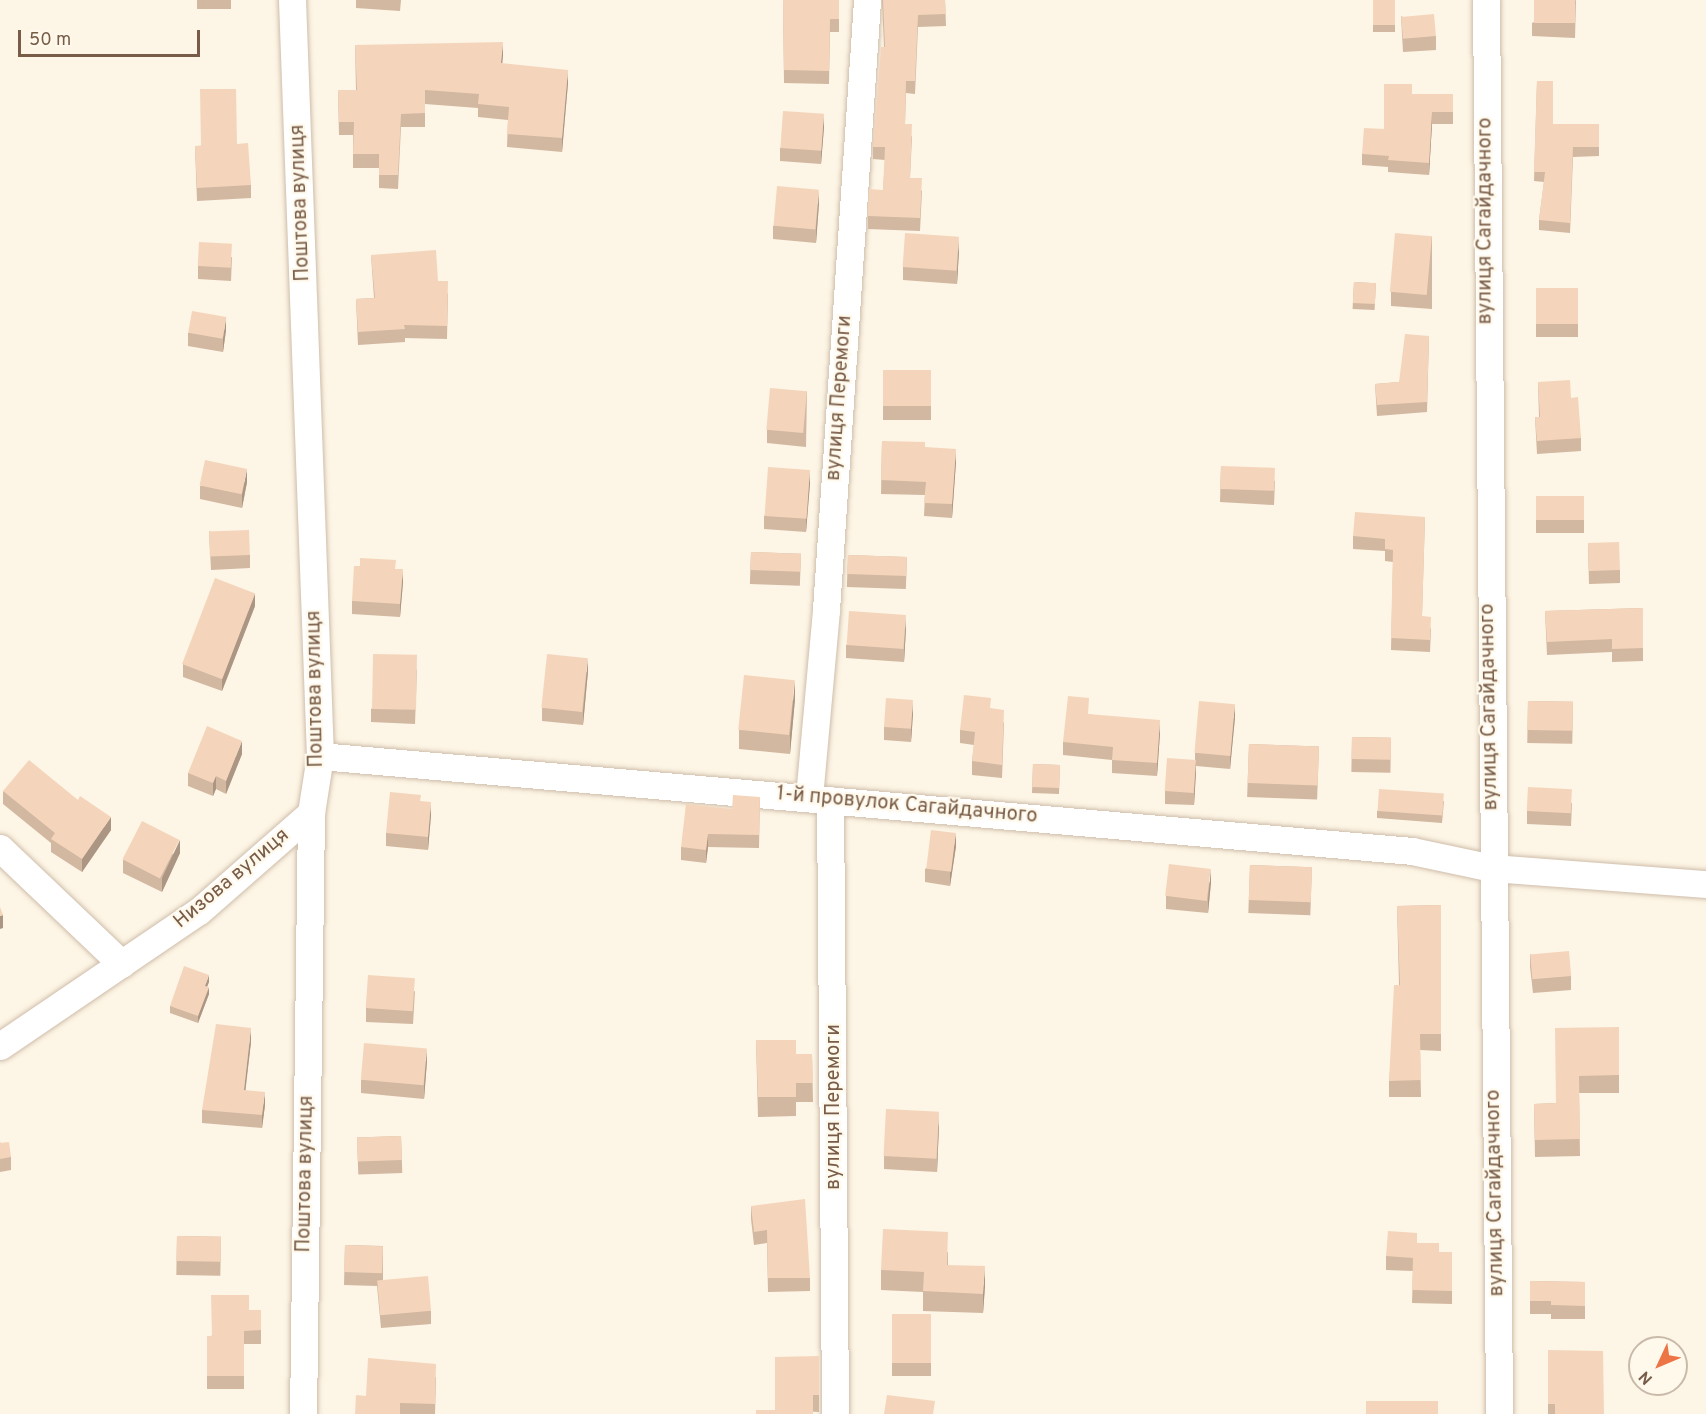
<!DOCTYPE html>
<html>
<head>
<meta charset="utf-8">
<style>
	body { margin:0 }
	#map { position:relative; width:1706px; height:1414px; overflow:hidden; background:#fdf5e5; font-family:Overpass,sans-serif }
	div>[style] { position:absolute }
	.roads { filter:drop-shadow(0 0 2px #cfbdaa) drop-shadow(0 0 2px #cfbdaa) }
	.street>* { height:27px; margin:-13.5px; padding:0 13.5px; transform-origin:13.5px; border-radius:13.5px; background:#fff }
	.wall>* { inset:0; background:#d2b7a1; transform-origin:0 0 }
	.shaded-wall>* { inset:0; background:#ab9583 }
	.building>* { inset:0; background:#f4d5bb; transform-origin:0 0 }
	span { translate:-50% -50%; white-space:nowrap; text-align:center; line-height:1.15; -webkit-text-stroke:4.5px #fff9ec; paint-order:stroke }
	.street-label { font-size:20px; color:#785c48 }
	.north { position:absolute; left:1628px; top:1336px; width:60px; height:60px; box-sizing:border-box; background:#fff9ec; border:2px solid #c9baaa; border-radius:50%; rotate:226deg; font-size:16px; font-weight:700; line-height:24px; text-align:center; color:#785c48 }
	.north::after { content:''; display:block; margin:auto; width:21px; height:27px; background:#ed7444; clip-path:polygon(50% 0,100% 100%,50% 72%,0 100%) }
	.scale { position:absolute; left:18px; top:30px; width:182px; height:27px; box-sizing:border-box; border:3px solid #785c48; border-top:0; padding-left:8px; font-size:18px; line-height:21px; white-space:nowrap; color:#785c48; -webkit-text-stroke:4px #fff9ec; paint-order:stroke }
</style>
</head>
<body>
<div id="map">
	<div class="roads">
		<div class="street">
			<div style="left:292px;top:0;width:757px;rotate:87.88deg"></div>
			<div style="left:320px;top:756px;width:58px;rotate:99deg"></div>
			<div style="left:311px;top:813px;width:601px;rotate:90.76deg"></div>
			<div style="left:1486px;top:0;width:1414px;rotate:89.47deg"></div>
			<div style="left:320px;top:756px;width:1096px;rotate:4.97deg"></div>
			<div style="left:1412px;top:851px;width:82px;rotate:12deg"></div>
			<div style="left:1492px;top:868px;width:215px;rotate:4.3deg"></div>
			<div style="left:809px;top:797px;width:188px;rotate:-84.8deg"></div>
			<div style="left:826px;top:610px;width:611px;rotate:-86.15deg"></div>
			<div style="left:830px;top:800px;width:614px;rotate:89.53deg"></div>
			<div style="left:0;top:848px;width:168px;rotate:43.6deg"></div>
			<div style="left:0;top:1046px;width:240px;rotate:-34.2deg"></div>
			<div style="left:199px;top:911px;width:149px;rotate:-41.2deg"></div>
		</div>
	</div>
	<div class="wall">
		<div style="left:197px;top:0;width:34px;height:9px"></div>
		<div style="clip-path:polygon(356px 0,401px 0,400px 11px,356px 8px)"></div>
		<div style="clip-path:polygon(783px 0,839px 0,839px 32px,830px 32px,829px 84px,784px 83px)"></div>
		<div style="clip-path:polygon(882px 0,945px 0,946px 26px,918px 27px,915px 94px,906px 93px,905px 124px,912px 137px,910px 178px,922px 191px,920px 231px,868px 229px,868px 216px,883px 190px,885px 160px,873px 159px,873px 147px,884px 47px)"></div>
		<div style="left:1373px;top:0;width:22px;height:32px"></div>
		<div style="clip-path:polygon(1576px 0,1575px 38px,1532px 36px,1532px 23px)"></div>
		<div style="clip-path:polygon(1401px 16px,1436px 36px,1436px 50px,1403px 52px)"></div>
		<div style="clip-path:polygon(355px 45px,503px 55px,502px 64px,568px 83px,562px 152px,507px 147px,508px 120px,478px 117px,478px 108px,425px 104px,425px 127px,401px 127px,398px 189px,379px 188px,379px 168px,353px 168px,353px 135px,339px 135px,338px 90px,356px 90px)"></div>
		<div style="clip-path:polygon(1537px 81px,1553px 124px,1599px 124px,1599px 156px,1573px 157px,1570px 233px,1539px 230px,1539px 220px,1544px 182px,1534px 181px)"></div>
		<div style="clip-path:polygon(1412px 94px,1453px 94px,1453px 124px,1432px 124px,1429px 175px,1388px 172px,1388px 167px,1362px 165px,1362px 154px,1384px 129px)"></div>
		<div style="clip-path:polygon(824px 127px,821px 164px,780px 161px,780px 148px)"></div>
		<div style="clip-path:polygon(237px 144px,251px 185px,251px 198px,197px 201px,195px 146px)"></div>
		<div style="clip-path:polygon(819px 203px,816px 243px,773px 239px,773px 226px)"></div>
		<div style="clip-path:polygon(1432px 236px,1432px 309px,1391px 306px,1391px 292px)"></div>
		<div style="clip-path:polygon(959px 251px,957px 284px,903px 280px,903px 267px)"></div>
		<div style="clip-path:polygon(371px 255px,438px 281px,448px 294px,447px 339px,405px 338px,405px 342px,358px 345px,356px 299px,374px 298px)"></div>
		<div style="clip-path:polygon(232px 257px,231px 281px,198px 279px,198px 266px)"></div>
		<div style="left:1354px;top:282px;width:22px;height:27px;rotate:3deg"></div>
		<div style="left:1536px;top:288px;width:42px;height:49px"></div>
		<div style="clip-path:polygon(226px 330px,223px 352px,188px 346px,188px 333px)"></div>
		<div style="clip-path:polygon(1429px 336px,1427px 412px,1377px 416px,1375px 384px,1399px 382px)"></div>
		<div style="left:883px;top:370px;width:48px;height:50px"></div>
		<div style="clip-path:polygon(1538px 382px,1571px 398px,1581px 438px,1581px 451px,1537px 454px,1535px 417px,1539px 417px)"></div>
		<div style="clip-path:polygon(807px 391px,806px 447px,767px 443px,767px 430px)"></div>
		<div style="clip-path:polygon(882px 441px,925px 447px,956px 462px,952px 518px,924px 516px,925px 495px,881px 494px)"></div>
		<div style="clip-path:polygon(1221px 466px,1275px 481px,1274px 505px,1220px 502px)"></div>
		<div style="clip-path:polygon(247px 482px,242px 508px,200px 499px,200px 486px)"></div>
		<div style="clip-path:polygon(810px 483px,806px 532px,764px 529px,764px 516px)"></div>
		<div style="left:1584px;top:496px;width:37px;height:48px;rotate:90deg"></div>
		<div style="clip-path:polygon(1425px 517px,1422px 616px,1431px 629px,1430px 652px,1391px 650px,1393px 562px,1385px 561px,1385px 551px,1353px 549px,1353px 536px)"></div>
		<div style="clip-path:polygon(209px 531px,250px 555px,250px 568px,211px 570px)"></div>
		<div style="clip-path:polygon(1588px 543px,1620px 570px,1620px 583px,1589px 584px)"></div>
		<div style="left:751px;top:552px;width:50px;height:32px;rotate:2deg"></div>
		<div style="left:848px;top:555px;width:59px;height:32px;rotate:2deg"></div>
		<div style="clip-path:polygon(396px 569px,403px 582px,400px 617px,352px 614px,352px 601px)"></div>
		<div style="clip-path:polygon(255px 606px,222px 691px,183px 677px,183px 664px)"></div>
		<div style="clip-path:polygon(1643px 608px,1643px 661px,1612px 662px,1612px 652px,1547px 655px,1545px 611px)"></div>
		<div style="clip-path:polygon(906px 628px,904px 662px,846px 658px,846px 645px)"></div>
		<div style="clip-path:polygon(417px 669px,415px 724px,371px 722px,371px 709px)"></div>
		<div style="clip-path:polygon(588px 671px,583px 725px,542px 721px,542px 708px)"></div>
		<div style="clip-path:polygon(795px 699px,790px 754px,739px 749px,739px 730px)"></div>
		<div style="left:1528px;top:701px;width:45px;height:42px;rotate:1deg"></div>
		<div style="clip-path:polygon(991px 708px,1004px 723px,1002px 778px,972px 775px,972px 761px,974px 745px,960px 743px,960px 730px)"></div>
		<div style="clip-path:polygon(913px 713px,911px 742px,884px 740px,884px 727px)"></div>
		<div style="clip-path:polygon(1089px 714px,1160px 733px,1157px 776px,1112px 773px,1112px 760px,1063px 755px,1063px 742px)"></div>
		<div style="clip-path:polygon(1235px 717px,1230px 769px,1196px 766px,1194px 805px,1165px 804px,1165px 791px,1195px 760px,1195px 753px)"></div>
		<div style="left:1352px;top:737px;width:39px;height:35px;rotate:1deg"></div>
		<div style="left:1249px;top:744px;width:70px;height:53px;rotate:2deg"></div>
		<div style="clip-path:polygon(242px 754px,226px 794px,216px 789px,213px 796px,188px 786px,188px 773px)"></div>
		<div style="left:1033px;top:764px;width:27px;height:29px;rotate:2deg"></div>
		<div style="clip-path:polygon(3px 791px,111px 830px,82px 872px,51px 852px,51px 843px,3px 804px)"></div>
		<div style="clip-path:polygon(760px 797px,759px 848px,708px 847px,706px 863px,681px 860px,681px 847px,732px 809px)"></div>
		<div style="clip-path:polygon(421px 801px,431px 815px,428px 850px,386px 846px,386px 833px)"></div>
		<div style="clip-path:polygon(1444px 801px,1442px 823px,1377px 818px,1377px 811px)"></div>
		<div style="clip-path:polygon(1572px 803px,1571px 826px,1527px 824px,1527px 811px)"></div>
		<div style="clip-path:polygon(956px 846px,950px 886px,925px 882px,925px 869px)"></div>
		<div style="clip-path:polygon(180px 853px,162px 892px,123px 873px,123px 860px)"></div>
		<div style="left:1250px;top:865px;width:62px;height:48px;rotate:2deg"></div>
		<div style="clip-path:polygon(1211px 882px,1208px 913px,1166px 909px,1166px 896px)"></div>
		<div style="clip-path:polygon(1441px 905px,1441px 1051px,1420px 1050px,1421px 1097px,1389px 1097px,1389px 1081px,1399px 985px,1397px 906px)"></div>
		<div style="clip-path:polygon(1530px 954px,1571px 976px,1571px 990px,1533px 993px,1530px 967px)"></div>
		<div style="clip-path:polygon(209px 982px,207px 986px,209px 994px,198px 1023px,170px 1013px,170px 1006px)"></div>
		<div style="clip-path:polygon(415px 991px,413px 1024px,366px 1022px,366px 1008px)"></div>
		<div style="clip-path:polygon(1619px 1027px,1619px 1093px,1579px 1093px,1580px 1156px,1535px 1157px,1534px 1104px,1556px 1103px)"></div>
		<div style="clip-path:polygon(756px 1040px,796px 1054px,812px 1054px,813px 1102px,796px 1102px,796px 1116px,758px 1117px)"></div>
		<div style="clip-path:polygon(251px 1042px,245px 1090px,265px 1105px,262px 1128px,202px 1123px,202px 1110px)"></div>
		<div style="clip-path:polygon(427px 1061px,424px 1099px,361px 1093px,361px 1080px)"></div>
		<div style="clip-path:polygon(939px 1125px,937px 1172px,884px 1169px,884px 1156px)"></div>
		<div style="left:401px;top:1136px;width:37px;height:44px;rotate:88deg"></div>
		<div style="clip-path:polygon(0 1142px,11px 1157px,11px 1170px,0 1172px)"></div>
		<div style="clip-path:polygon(751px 1206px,810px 1278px,810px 1291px,768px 1292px,767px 1243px,754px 1245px,751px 1219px)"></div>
		<div style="left:177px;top:1236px;width:44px;height:39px;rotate:1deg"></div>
		<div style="clip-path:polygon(1417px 1243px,1439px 1252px,1452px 1252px,1452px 1304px,1412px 1303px,1413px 1271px,1386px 1270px,1386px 1256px)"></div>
		<div style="clip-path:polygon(345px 1245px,383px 1246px,383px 1280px,431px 1311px,431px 1324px,381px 1328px,377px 1286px,344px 1285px)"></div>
		<div style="clip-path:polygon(948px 1252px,948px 1265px,985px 1286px,983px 1313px,923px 1311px,923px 1292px,881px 1290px,881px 1270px)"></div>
		<div style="clip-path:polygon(1530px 1281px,1585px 1282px,1585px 1319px,1551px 1319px,1551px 1314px,1530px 1314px)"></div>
		<div style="clip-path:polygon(249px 1310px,261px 1310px,261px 1344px,244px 1344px,244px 1389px,207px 1389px,207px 1336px,211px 1336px)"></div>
		<div style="left:931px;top:1314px;width:62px;height:39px;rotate:90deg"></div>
		<div style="clip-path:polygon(1548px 1350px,1604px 1414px,1548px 1414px)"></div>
		<div style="clip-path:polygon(819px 1356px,819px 1412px,775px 1410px)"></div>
		<div style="clip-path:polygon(436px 1377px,435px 1414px,355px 1414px,366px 1396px)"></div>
	</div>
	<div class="shaded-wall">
		<div style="clip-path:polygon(503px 42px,503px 55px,501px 77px,501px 63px)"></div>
		<div style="clip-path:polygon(568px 70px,568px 83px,562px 152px,562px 138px)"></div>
		<div style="clip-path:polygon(1432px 112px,1432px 124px,1429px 175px,1429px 163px)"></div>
		<div style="clip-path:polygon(824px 114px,824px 127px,821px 164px,821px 151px)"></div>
		<div style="clip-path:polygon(819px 190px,819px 203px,816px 243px,816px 230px)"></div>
		<div style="clip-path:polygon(959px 237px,959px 251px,957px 284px,957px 271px)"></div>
		<div style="clip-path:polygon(226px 317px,226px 330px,223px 352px,223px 339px)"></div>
		<div style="clip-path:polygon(956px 449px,956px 462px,952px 518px,952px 504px)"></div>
		<div style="clip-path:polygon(247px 469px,247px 482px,242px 508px,242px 495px)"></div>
		<div style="clip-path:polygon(810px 470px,810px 483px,806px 532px,806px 519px)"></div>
		<div style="clip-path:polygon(403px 569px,403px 582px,400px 617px,400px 604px)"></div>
		<div style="clip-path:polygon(255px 593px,255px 606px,222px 691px,222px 678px)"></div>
		<div style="clip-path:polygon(906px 615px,906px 628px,904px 662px,904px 649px)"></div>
		<div style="clip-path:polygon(588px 658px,588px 671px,583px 725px,583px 712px)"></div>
		<div style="clip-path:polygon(795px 680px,795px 699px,790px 754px,790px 735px)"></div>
		<div style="clip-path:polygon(913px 700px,913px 713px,911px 742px,911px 729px)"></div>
		<div style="clip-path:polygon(1235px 704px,1235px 717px,1230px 769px,1230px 756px)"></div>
		<div style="clip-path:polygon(1160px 720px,1160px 733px,1157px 776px,1157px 763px)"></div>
		<div style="clip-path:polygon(242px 741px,242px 754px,226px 794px,226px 781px)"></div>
		<div style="clip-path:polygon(1196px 760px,1196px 773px,1194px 805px,1194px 792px)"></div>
		<div style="clip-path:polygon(216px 776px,216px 789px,213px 796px,213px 783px)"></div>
		<div style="clip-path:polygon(431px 802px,431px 815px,428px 850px,428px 837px)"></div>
		<div style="clip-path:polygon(111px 817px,111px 830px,82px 872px,82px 859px)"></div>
		<div style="clip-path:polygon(956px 833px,956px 846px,950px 886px,950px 873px)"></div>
		<div style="clip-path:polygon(708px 834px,708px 847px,706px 863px,706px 850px)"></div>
		<div style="clip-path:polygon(180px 840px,180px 853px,162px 892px,162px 878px)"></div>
		<div style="clip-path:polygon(1211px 869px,1211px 882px,1208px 913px,1208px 900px)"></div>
		<div style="clip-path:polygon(3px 915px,3px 928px,0 929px,0 916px)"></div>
		<div style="clip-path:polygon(209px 975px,209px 982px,205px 992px,205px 986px)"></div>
		<div style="clip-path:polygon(209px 987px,209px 994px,198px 1023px,198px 1016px)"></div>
		<div style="clip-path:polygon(251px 1028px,251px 1042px,244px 1103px,244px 1090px)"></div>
		<div style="clip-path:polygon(427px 1048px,427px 1061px,424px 1099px,424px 1086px)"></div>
		<div style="clip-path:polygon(265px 1092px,265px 1105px,262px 1128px,262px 1115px)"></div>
		<div style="clip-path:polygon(939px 1112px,939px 1125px,937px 1172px,937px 1159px)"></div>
		<div style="clip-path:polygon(985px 1266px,985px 1286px,983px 1313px,983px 1294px)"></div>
	</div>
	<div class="building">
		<div style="clip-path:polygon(783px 0,839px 0,839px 19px,830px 19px,829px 71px,784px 70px)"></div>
		<div style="clip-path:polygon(883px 0,945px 0,946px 14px,918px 15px,915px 81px,906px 81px,905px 124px,912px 124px,910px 178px,922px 178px,920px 218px,868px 216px,869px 189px,883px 190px,885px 147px,873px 147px,881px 47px,885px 47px)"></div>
		<div style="left:1373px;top:0;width:22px;height:25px"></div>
		<div style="left:1534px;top:0;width:41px;height:23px"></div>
		<div style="left:1434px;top:14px;width:22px;height:33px;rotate:85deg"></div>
		<div style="clip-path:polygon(503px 42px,501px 63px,568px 70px,562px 138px,507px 134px,509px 107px,478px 104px,479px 94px,425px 90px,425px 113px,401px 114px,398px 175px,379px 175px,379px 154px,353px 154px,354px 122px,339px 122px,338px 90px,357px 90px,355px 45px)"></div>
		<div style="clip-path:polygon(1537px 81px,1553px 81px,1553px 124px,1599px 124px,1599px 147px,1573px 147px,1570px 223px,1539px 220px,1545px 172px,1534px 172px)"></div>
		<div style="clip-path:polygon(1384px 84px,1412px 84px,1412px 94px,1453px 94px,1453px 112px,1432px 112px,1429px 163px,1388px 160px,1389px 156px,1362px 154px,1364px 128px,1384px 129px)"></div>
		<div style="clip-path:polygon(200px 89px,236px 89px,237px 144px,248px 143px,251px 185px,197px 188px,195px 146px,201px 146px)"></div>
		<div style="left:783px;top:111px;width:41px;height:37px;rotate:4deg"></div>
		<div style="left:777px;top:186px;width:42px;height:40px;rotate:5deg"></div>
		<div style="left:905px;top:233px;width:54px;height:34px;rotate:4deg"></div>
		<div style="left:1395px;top:233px;width:37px;height:59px;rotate:5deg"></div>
		<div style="left:199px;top:242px;width:33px;height:24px;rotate:3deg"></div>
		<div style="clip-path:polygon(436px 250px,438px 281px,448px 281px,447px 326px,404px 325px,405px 329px,358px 332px,356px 299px,375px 298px,371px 255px)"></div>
		<div style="left:1354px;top:282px;width:22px;height:21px;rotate:3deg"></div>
		<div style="left:1536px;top:288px;width:42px;height:36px"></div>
		<div style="left:192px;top:311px;width:35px;height:22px;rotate:10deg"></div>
		<div style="clip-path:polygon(1405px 334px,1429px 336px,1427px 402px,1377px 405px,1375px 384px,1399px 382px)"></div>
		<div style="left:883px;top:370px;width:48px;height:36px"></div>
		<div style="clip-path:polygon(1570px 380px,1571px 398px,1578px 397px,1581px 438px,1537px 441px,1535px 417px,1540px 417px,1538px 382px)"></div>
		<div style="left:770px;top:388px;width:37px;height:42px;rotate:5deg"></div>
		<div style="clip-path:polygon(882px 441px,925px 442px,925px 447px,956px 449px,952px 504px,924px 503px,926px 482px,881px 480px)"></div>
		<div style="left:205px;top:460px;width:43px;height:26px;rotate:12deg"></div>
		<div style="left:1221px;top:466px;width:54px;height:23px;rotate:2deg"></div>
		<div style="left:768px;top:467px;width:42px;height:49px;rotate:4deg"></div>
		<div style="left:1584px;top:496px;width:24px;height:48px;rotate:90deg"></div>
		<div style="clip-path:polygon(1355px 512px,1425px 517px,1422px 616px,1431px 617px,1430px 640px,1391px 638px,1393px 550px,1385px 549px,1385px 539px,1353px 536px)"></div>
		<div style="left:249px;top:530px;width:25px;height:40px;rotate:88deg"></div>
		<div style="left:1619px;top:542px;width:28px;height:31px;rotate:88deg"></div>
		<div style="left:751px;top:552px;width:50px;height:18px;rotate:2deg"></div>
		<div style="left:848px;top:555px;width:59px;height:19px;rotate:2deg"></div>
		<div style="clip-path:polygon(360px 558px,396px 560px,395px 569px,403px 569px,400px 604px,352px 601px,354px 566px,360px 566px)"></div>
		<div style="left:215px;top:578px;width:43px;height:92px;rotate:21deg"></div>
		<div style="clip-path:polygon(1643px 608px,1643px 648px,1612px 649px,1612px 639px,1547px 642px,1545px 611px)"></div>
		<div style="left:849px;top:611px;width:57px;height:34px;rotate:4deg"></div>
		<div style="left:373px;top:654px;width:44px;height:55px;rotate:1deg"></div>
		<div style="left:547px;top:654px;width:41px;height:54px;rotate:6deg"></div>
		<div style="left:744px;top:675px;width:51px;height:55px;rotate:6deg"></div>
		<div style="clip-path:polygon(964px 695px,991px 698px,990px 708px,1004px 710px,1002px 765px,972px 761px,975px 732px,960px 730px)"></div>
		<div style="clip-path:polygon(1068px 696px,1089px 698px,1088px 714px,1160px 720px,1157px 763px,1112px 760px,1113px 747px,1063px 742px)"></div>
		<div style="left:886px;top:698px;width:27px;height:29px;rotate:4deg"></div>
		<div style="left:1199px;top:701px;width:36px;height:52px;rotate:5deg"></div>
		<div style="left:1528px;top:701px;width:45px;height:29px;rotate:1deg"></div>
		<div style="clip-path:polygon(207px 726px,242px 741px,226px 781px,216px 776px,213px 783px,188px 773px)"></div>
		<div style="left:1352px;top:737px;width:39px;height:22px;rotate:1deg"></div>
		<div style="left:1249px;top:744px;width:70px;height:39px;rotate:2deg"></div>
		<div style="left:1167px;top:758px;width:29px;height:33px;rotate:4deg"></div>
		<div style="clip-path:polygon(29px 760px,78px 800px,80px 796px,111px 817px,82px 859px,51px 839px,55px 833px,3px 791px)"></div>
		<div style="left:1033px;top:764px;width:27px;height:23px;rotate:2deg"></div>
		<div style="left:1528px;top:787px;width:44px;height:24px;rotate:3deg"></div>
		<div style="left:1379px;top:789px;width:65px;height:22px;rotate:4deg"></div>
		<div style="clip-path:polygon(390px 792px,421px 795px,420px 801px,431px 802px,428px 837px,386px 833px)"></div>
		<div style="clip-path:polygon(733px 795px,760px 797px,759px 835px,708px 834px,706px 850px,681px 847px,686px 804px,732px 809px)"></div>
		<div style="left:142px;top:821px;width:42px;height:43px;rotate:27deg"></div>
		<div style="left:931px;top:830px;width:25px;height:39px;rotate:7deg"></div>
		<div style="left:1169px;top:864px;width:42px;height:32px;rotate:7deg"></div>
		<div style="left:1250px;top:865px;width:62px;height:35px;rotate:2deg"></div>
		<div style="clip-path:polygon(1441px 905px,1441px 1034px,1420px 1034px,1421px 1080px,1389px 1081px,1394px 985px,1400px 985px,1397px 906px)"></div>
		<div style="clip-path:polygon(0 907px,3px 915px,0 916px)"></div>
		<div style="left:1569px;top:951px;width:25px;height:39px;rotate:85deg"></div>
		<div style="clip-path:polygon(184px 966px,209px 975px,205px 986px,209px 987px,198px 1016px,170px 1006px)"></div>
		<div style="left:368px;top:975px;width:47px;height:33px;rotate:4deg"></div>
		<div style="clip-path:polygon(216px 1024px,251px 1028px,244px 1090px,265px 1092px,262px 1115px,202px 1110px)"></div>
		<div style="clip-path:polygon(1619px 1027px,1619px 1075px,1579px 1076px,1580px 1139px,1535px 1140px,1534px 1104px,1556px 1103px,1555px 1028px)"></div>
		<div style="clip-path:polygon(756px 1040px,796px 1040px,796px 1054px,812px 1054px,813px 1083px,796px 1083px,796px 1097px,758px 1097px)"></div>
		<div style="left:364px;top:1043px;width:63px;height:37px;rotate:5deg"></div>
		<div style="left:886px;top:1109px;width:53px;height:47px;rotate:3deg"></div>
		<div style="left:401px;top:1136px;width:24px;height:44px;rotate:88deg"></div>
		<div style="clip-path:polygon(0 1142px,0 1143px,9px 1142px,11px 1157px,0 1159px)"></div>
		<div style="clip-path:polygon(805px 1199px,810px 1278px,768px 1278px,767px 1230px,754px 1232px,751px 1206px)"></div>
		<div style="clip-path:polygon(883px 1229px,948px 1232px,947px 1265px,985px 1266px,983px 1294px,923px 1291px,924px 1272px,881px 1270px)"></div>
		<div style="clip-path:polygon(1388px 1231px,1417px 1233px,1417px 1243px,1439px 1243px,1439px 1252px,1452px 1252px,1452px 1291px,1412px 1290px,1413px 1258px,1386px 1256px)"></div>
		<div style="left:177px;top:1236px;width:44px;height:25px;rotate:1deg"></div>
		<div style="left:345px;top:1245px;width:38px;height:27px;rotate:2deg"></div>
		<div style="left:428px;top:1276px;width:35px;height:51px;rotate:85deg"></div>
		<div style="clip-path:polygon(1530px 1281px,1585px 1282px,1585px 1306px,1551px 1305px,1551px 1301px,1530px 1301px)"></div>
		<div style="clip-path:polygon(211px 1295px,249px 1295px,249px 1310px,261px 1310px,261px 1330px,244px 1331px,244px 1376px,207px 1376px,207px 1336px,212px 1336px)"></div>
		<div style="left:931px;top:1314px;width:49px;height:39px;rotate:90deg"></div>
		<div style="clip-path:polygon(1548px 1350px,1603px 1351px,1604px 1414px,1555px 1414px,1555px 1404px,1548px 1404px)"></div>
		<div style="clip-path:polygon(819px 1356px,819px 1395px,813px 1395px,813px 1414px,756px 1414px,756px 1410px,775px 1410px,775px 1357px)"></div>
		<div style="clip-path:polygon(368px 1358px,436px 1364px,435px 1404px,400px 1403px,400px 1414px,355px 1414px,356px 1395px,366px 1396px)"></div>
		<div style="clip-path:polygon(887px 1395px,935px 1401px,933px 1414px,884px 1414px)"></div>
		<div style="left:1438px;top:1401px;width:13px;height:72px;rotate:90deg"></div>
	</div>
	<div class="street-label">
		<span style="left:301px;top:203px;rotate:-92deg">Поштова вулиця</span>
		<span style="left:1486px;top:221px;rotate:-90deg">вулиця Сагайдачного</span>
		<span style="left:840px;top:398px;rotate:-86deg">вулиця Перемоги</span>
		<span style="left:316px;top:689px;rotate:-91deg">Поштова вулиця</span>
		<span style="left:1490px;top:707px;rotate:-91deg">вулиця Сагайдачного</span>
		<span style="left:907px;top:806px;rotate:5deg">1-й провулок Сагайдачного</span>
		<span style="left:232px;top:879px;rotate:-40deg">Низова вулиця</span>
		<span style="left:834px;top:1107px;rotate:-90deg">вулиця Перемоги</span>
		<span style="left:306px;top:1174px;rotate:-89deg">Поштова вулиця</span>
		<span style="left:1496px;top:1193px;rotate:-91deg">вулиця Сагайдачного</span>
	</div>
	<div class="north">N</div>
	<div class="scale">50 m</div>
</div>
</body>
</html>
